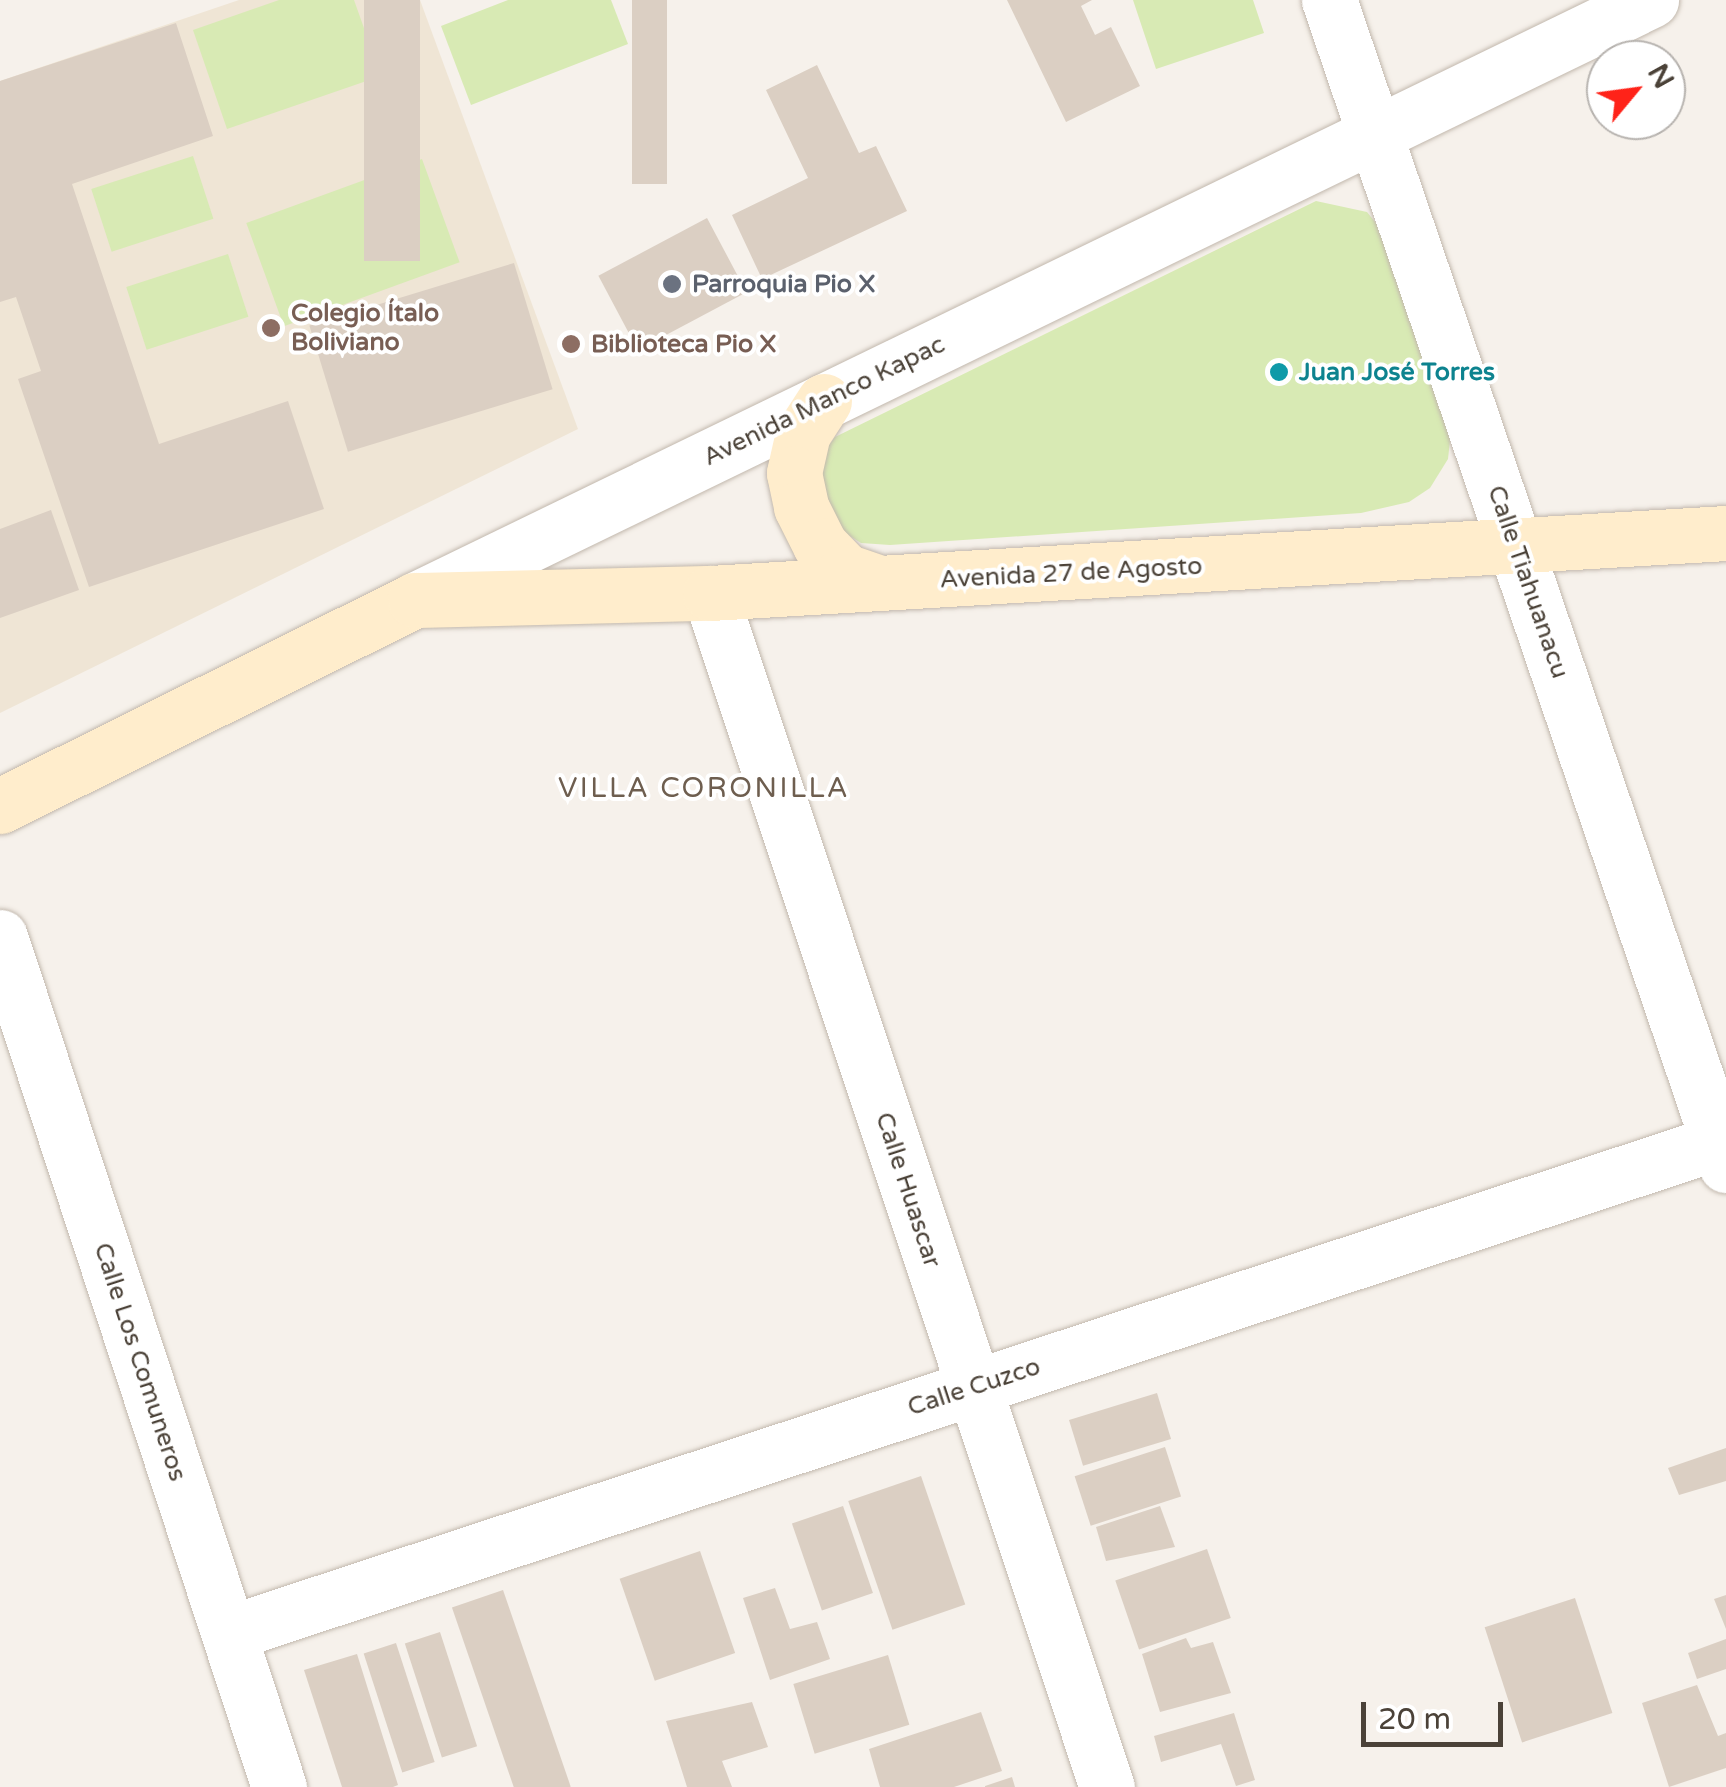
<!DOCTYPE html>
<html>
<head>
<meta charset="utf-8">
<style>
	body { margin:0 }
	#map { position:relative; width:1726px; height:1787px; overflow:hidden; background:#f6f1eb; font-family:"Varela Round",sans-serif }
	div>[style] { position:absolute }
	.education>* { inset:0; background:#efe5d5 }
	.green>* { inset:0; background:#d8eab4; transform-origin:0 0 }
	.building>* { inset:0; background:#dbcfc3; transform-origin:0 0 }
	.roads { filter:drop-shadow(0 0 2px #c2b8ad) drop-shadow(0 0 2px #c2b8ad) }
	.street>* { height:55px; margin:-27.5px; padding:0 27.5px; transform-origin:27.5px; border-radius:27.5px; background:#fff }
	.secondary>* { height:55px; margin:-27.5px; padding:0 27.5px; transform-origin:27.5px; border-radius:27.5px; background:#ffedcc }
	.dots>* { width:28px; height:28px; translate:-50% -50%; box-sizing:border-box; border:5px solid #fff; border-radius:50% }
	span { translate:-50% -50%; white-space:nowrap; text-align:center; line-height:1.15; -webkit-text-stroke:8px #fff; paint-order:stroke }
	.worship-label { font-size:25px; color:#5b616d; font-weight:700 }
	.left { translate:0 -50%; text-align:left }
	.education-label { font-size:25px; color:#785e54; font-weight:700 }
	.culture-label { font-size:25px; color:#0d838f; font-weight:700 }
	.street-label { font-size:25px; color:#4b4238 }
	.neighbourhood-label { font-size:28px; color:#6e5e4f; letter-spacing:2.5px }
	.north { position:absolute; left:1586px; top:40px; width:100px; height:100px; box-sizing:border-box; background:#fff; border:2px solid #b7b3af; border-radius:50%; rotate:61deg; font-size:28px; font-weight:700; line-height:40px; text-align:center; color:#4b4238 }
	.north::after { content:''; display:block; margin:auto; width:35px; height:45px; background:#ff2319; clip-path:polygon(50% 0,100% 100%,50% 72%,0 100%) }
	.scale { position:absolute; left:1361px; top:1702px; width:142px; height:45px; box-sizing:border-box; border:5px solid #4b4238; border-top:0; padding-left:12px; font-size:30px; line-height:35px; white-space:nowrap; color:#4b4238; -webkit-text-stroke:8px #fff; paint-order:stroke }
</style>
</head>
<body>
<div id="map">
	<div class="education">
		<div style="clip-path:polygon(239px 0,420px 0,578px 429px,0 713px,0 81px)"></div>
	</div>
	<div class="green">
		<div style="clip-path:polygon(279px 0,354px 0,381px 76px,227px 129px,193px 30px)"></div>
		<div style="clip-path:polygon(508px 0,611px 0,628px 44px,471px 105px,441px 26px)"></div>
		<div style="clip-path:polygon(1133px 0,1253px 0,1264px 33px,1156px 69px)"></div>
		<div style="left:193px;top:156px;width:66px;height:107px;rotate:72deg"></div>
		<div style="left:422px;top:159px;width:110px;height:187px;rotate:70deg"></div>
		<div style="clip-path:polygon(1316px 201px,1367px 212px,1384px 233px,1451px 431px,1448px 459px,1430px 488px,1409px 502px,1361px 513px,890px 545px,861px 543px,834px 526px,816px 463px,835px 437px)"></div>
		<div style="left:228px;top:254px;width:66px;height:107px;rotate:72deg"></div>
	</div>
	<div class="building">
		<div style="left:364px;top:0;width:56px;height:261px"></div>
		<div style="left:632px;top:0;width:35px;height:184px"></div>
		<div style="clip-path:polygon(1007px 0,1092px 0,1081px 6px,1095px 35px,1111px 27px,1140px 86px,1066px 122px)"></div>
		<div style="clip-path:polygon(176px 23px,213px 136px,72px 184px,159px 444px,288px 401px,324px 509px,89px 587px,18px 379px,41px 371px,16px 297px,0 302px,0 81px)"></div>
		<div style="clip-path:polygon(817px 65px,859px 153px,876px 146px,907px 211px,762px 279px,732px 215px,808px 178px,766px 90px)"></div>
		<div style="left:707px;top:218px;width:84px;height:123px;rotate:62deg"></div>
		<div style="left:514px;top:263px;width:132px;height:214px;rotate:73deg"></div>
		<div style="clip-path:polygon(51px 510px,79px 590px,0 618px,0 529px)"></div>
		<div style="left:1157px;top:1393px;width:48px;height:92px;rotate:73deg"></div>
		<div style="left:1165px;top:1447px;width:52px;height:95px;rotate:72deg"></div>
		<div style="clip-path:polygon(1726px 1448px,1726px 1481px,1679px 1495px,1668px 1468px)"></div>
		<div style="left:921px;top:1476px;width:136px;height:77px;rotate:71deg"></div>
		<div style="left:843px;top:1506px;width:92px;height:54px;rotate:71deg"></div>
		<div style="clip-path:polygon(1160px 1506px,1175px 1547px,1106px 1561px,1096px 1527px)"></div>
		<div style="left:1207px;top:1549px;width:73px;height:97px;rotate:71deg"></div>
		<div style="left:700px;top:1551px;width:108px;height:85px;rotate:71deg"></div>
		<div style="clip-path:polygon(775px 1588px,790px 1629px,817px 1622px,830px 1659px,770px 1680px,743px 1598px)"></div>
		<div style="left:503px;top:1590px;width:208px;height:54px;rotate:71deg"></div>
		<div style="clip-path:polygon(1726px 1595px,1726px 1629px,1714px 1599px)"></div>
		<div style="left:1575px;top:1598px;width:121px;height:95px;rotate:72deg"></div>
		<div style="left:440px;top:1632px;width:120px;height:37px;rotate:72deg"></div>
		<div style="clip-path:polygon(1186px 1638px,1191px 1648px,1213px 1642px,1231px 1693px,1160px 1712px,1142px 1654px)"></div>
		<div style="clip-path:polygon(1726px 1639px,1726px 1669px,1697px 1679px,1688px 1653px)"></div>
		<div style="left:396px;top:1643px;width:125px;height:34px;rotate:72deg"></div>
		<div style="clip-path:polygon(357px 1654px,398px 1785px,393px 1787px,342px 1787px,304px 1670px)"></div>
		<div style="left:888px;top:1655px;width:73px;height:99px;rotate:73deg"></div>
		<div style="clip-path:polygon(1697px 1685px,1718px 1736px,1726px 1733px,1726px 1768px,1669px 1787px,1642px 1703px)"></div>
		<div style="clip-path:polygon(752px 1702px,768px 1747px,722px 1761px,732px 1787px,687px 1787px,666px 1721px)"></div>
		<div style="clip-path:polygon(981px 1712px,1002px 1771px,954px 1787px,880px 1787px,869px 1749px)"></div>
		<div style="clip-path:polygon(1234px 1713px,1255px 1780px,1236px 1786px,1221px 1744px,1161px 1762px,1154px 1736px)"></div>
		<div style="clip-path:polygon(1012px 1777px,1015px 1787px,985px 1787px,985px 1786px)"></div>
	</div>
	<div class="roads">
		<div class="street">
			<div style="left:1329px;top:0;width:1231px;rotate:71.18deg"></div>
			<div style="left:710px;top:593px;width:1258px;rotate:71.61deg"></div>
			<div style="left:415px;top:600px;width:1374px;rotate:-25.89deg"></div>
			<div style="left:0;top:937px;width:895px;rotate:71.83deg"></div>
			<div style="left:229px;top:1633px;width:1568px;rotate:-18.25deg"></div>
		</div>
		<div class="secondary">
			<div style="left:824px;top:401px;width:38px;rotate:123deg"></div>
			<div style="left:803px;top:433px;width:41px;rotate:102.7deg"></div>
			<div style="left:794px;top:473px;width:35px;rotate:78deg"></div>
			<div style="left:801px;top:507px;width:42px;rotate:63.4deg"></div>
			<div style="left:820px;top:545px;width:36px;rotate:46deg"></div>
			<div style="left:845px;top:571px;width:37px;rotate:19deg"></div>
			<div style="left:0;top:806px;width:463px;rotate:-26.4deg"></div>
			<div style="left:415px;top:600px;width:295px;rotate:-1.4deg"></div>
			<div style="left:710px;top:593px;width:1018px;rotate:-3.38deg"></div>
		</div>
	</div>
	<div class="dots">
		<div style="left:672px;top:284px;background:#6b7280"></div>
		<div style="left:271px;top:328px;background:#8d6e63"></div>
		<div style="left:571px;top:344px;background:#8d6e63"></div>
		<div style="left:1279px;top:372px;background:#0f9aa8"></div>
	</div>
	<div class="worship-label">
		<span class="left" style="left:692px;top:284px">Parroquia Pio X</span>
	</div>
	<div class="education-label">
		<span class="left" style="left:291px;top:328px">Colegio Ítalo<br>Boliviano</span>
		<span class="left" style="left:591px;top:344px">Biblioteca Pio X</span>
	</div>
	<div class="culture-label">
		<span class="left" style="left:1299px;top:372px">Juan José Torres</span>
	</div>
	<div class="street-label">
		<span style="left:824px;top:401px;rotate:-26deg">Avenida Manco Kapac</span>
		<span style="left:1071px;top:573px;rotate:-3deg">Avenida 27 de Agosto</span>
		<span style="left:1528px;top:582px;rotate:71deg">Calle Tiahuanacu</span>
		<span style="left:908px;top:1190px;rotate:72deg">Calle Huascar</span>
		<span style="left:140px;top:1362px;rotate:72deg">Calle Los Comuneros</span>
		<span style="left:974px;top:1387px;rotate:-18deg">Calle Cuzco</span>
	</div>
	<div class="neighbourhood-label">
		<span style="left:704px;top:788px">VILLA CORONILLA</span>
	</div>
	<div class="north">N</div>
	<div class="scale">20 m</div>
</div>
</body>
</html>
